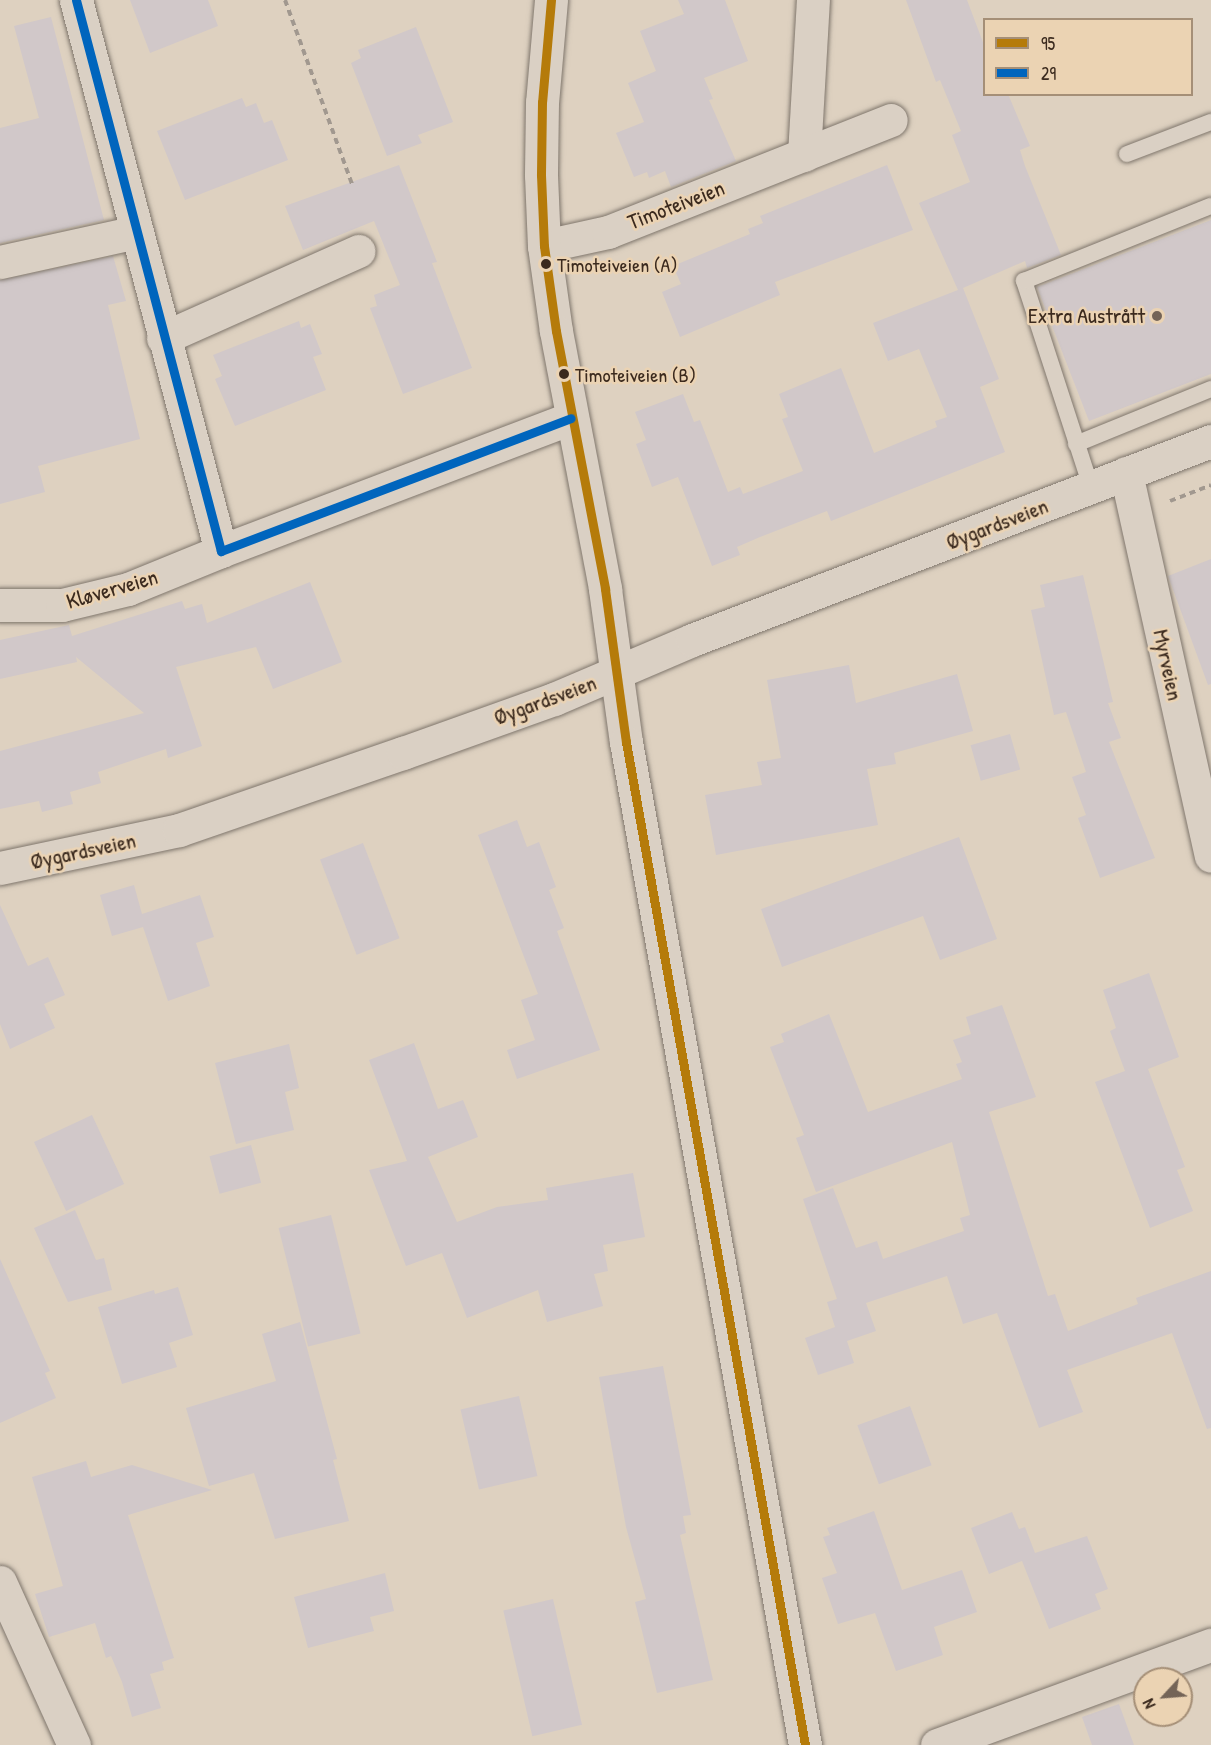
<!DOCTYPE html>
<html>
<head>
<meta charset="utf-8">
<style>
	body { margin:0 }
	#map { position:relative; width:1211px; height:1745px; overflow:hidden; background:#ded1c0; font-family:"Patrick Hand",sans-serif }
	div>[style] { position:absolute }
	.building>* { inset:0; background:#d1c8c9; transform-origin:0 0 }
	.path>* { height:4px; margin-top:-2px; transform-origin:0; background:repeating-linear-gradient(90deg,#a1988f 0 6px,transparent 0 10.5px) }
	.roads { filter:drop-shadow(0 0 2px #7f766c) drop-shadow(0 0 2px #7f766c) }
	.lane>* { height:16px; margin:-8px; padding:0 8px; transform-origin:8px; border-radius:8px; background:#dad0c4 }
	.street>* { height:33px; margin:-16.5px; padding:0 16.5px; transform-origin:16.5px; border-radius:16.5px; background:#dad0c4 }
	.secondary>* { height:33px; margin:-16.5px; padding:0 16.5px; transform-origin:16.5px; border-radius:16.5px; background:#dad0c4 }
	.bus-1>* { height:9px; margin:-4.5px; padding:0 4.5px; transform-origin:4.5px; border-radius:4.5px; background:#b57b0a }
	.bus-2>* { height:9px; margin:-4.5px; padding:0 4.5px; transform-origin:4.5px; border-radius:4.5px; background:#0065bd }
	.dots>* { width:16px; height:16px; translate:-50% -50%; box-sizing:border-box; border:3px solid #ebd3b3; border-radius:50% }
	span { translate:-50% -50%; white-space:nowrap; text-align:center; line-height:1.15; -webkit-text-stroke:5px #ebd3b3; paint-order:stroke }
	.bus-label { font-size:20px; color:#3b2a1e }
	.left { translate:0 -50%; text-align:left }
	.street-label { font-size:22px; color:#3b2a1e }
	.poi-label { font-size:22px; color:#3b2a1e }
	.right { translate:-100% -50%; text-align:right }
	.legend { position:absolute; left:983px; top:18px; width:210px; height:78px; box-sizing:border-box; background:#ebd3b3; border:2px solid #a58f77; margin:0; padding:8px 10px; list-style:none; font-size:18px; color:#3b2a1e }
	.legend li { display:flex; align-items:center; gap:12px; height:30px }
	.legend b { width:30px; border:2px solid #a58f77 }
	.north { position:absolute; left:1133px; top:1667px; width:60px; height:60px; box-sizing:border-box; background:#ebd3b3; border:2px solid #a58f77; border-radius:50%; rotate:244deg; font-size:16px; font-weight:700; line-height:24px; text-align:center; color:#3b2a1e }
	.north::after { content:''; display:block; margin:auto; width:21px; height:27px; background:#746457; clip-path:polygon(50% 0,100% 100%,50% 72%,0 100%) }
</style>
</head>
<body>
<div id="map">
	<div class="building">
		<div style="clip-path:polygon(130px 0,208px 0,218px 26px,150px 53px)"></div>
		<div style="clip-path:polygon(678px 0,725px 0,748px 61px,704px 78px,713px 99px,709px 100px,736px 161px,671px 187px,665px 171px,649px 178px,647px 172px,634px 177px,616px 133px,644px 122px,628px 83px,656px 71px,640px 31px,684px 14px)"></div>
		<div style="clip-path:polygon(906px 0,967px 0,984px 45px,984px 94px,1008px 94px,1030px 146px,1020px 150px,1025px 166px,1061px 255px,1027px 268px,1025px 261px,963px 288px,999px 379px,980px 387px,1005px 452px,831px 521px,827px 511px,760px 537px,737px 547px,740px 555px,712px 566px,678px 477px,652px 487px,636px 444px,646px 440px,635px 412px,683px 394px,694px 422px,700px 420px,728px 492px,740px 487px,743px 494px,803px 471px,782px 419px,788px 417px,779px 394px,841px 368px,874px 453px,937px 427px,935px 421px,947px 417px,919px 349px,888px 361px,873px 323px,958px 290px,919px 203px,970px 182px,952px 135px,961px 131px,940px 80px,936px 82px)"></div>
		<div style="clip-path:polygon(51px 17px,104px 220px,0 243px,0 128px,39px 118px,14px 26px)"></div>
		<div style="clip-path:polygon(416px 27px,453px 122px,418px 135px,422px 143px,387px 156px,351px 63px,361px 58px,358px 50px)"></div>
		<div style="clip-path:polygon(242px 98px,246px 107px,256px 103px,264px 123px,272px 120px,288px 160px,185px 200px,157px 131px)"></div>
		<div style="clip-path:polygon(399px 165px,437px 262px,432px 263px,472px 368px,403px 394px,370px 308px,377px 306px,374px 295px,400px 285px,374px 221px,303px 250px,285px 206px)"></div>
		<div style="clip-path:polygon(887px 165px,913px 230px,775px 282px,780px 295px,680px 337px,662px 292px,681px 284px,673px 266px,750px 234px,748px 229px,763px 223px,760px 216px)"></div>
		<div style="clip-path:polygon(1211px 220px,1211px 374px,1089px 421px,1037px 287px)"></div>
		<div style="clip-path:polygon(113px 256px,126px 301px,108px 305px,140px 439px,38px 466px,45px 492px,0 504px,0 280px)"></div>
		<div style="clip-path:polygon(299px 321px,301px 328px,310px 324px,322px 354px,313px 357px,326px 390px,235px 426px,215px 379px,222px 376px,213px 355px)"></div>
		<div style="clip-path:polygon(1211px 559px,1211px 684px,1208px 685px,1168px 576px)"></div>
		<div style="clip-path:polygon(1083px 575px,1113px 702px,1108px 703px,1121px 738px,1109px 742px,1155px 858px,1100px 878px,1078px 818px,1086px 815px,1072px 777px,1086px 772px,1066px 712px,1054px 715px,1031px 610px,1045px 607px,1040px 585px)"></div>
		<div style="clip-path:polygon(310px 582px,342px 662px,273px 689px,256px 647px,176px 667px,202px 746px,168px 758px,166px 749px,98px 772px,101px 783px,70px 792px,73px 804px,42px 812px,39px 801px,0 809px,0 751px,144px 713px,76px 657px,77px 662px,0 679px,0 640px,69px 625px,72px 636px,182px 601px,185px 609px,202px 604px,207px 623px)"></div>
		<div style="clip-path:polygon(849px 665px,856px 703px,957px 674px,973px 731px,894px 753px,896px 764px,867px 769px,878px 825px,716px 855px,705px 795px,762px 785px,757px 762px,781px 758px,767px 680px)"></div>
		<div style="left:1010px;top:734px;width:37px;height:41px;rotate:74deg"></div>
		<div style="clip-path:polygon(517px 820px,527px 847px,539px 842px,556px 887px,549px 890px,564px 928px,557px 931px,600px 1050px,517px 1079px,507px 1050px,535px 1040px,521px 1000px,538px 994px,478px 835px)"></div>
		<div style="clip-path:polygon(959px 837px,997px 939px,940px 960px,923px 916px,782px 967px,761px 909px)"></div>
		<div style="left:363px;top:843px;width:102px;height:46px;rotate:69deg"></div>
		<div style="clip-path:polygon(134px 885px,142px 914px,200px 895px,214px 937px,196px 943px,210px 986px,168px 1001px,143px 927px,112px 936px,100px 895px)"></div>
		<div style="clip-path:polygon(0 905px,28px 966px,48px 957px,65px 995px,44px 1004px,55px 1028px,10px 1049px,0 1024px)"></div>
		<div style="clip-path:polygon(1149px 973px,1179px 1057px,1148px 1069px,1185px 1167px,1177px 1170px,1193px 1211px,1150px 1228px,1095px 1082px,1125px 1071px,1110px 1031px,1116px 1028px,1103px 990px)"></div>
		<div style="clip-path:polygon(1002px 1005px,1036px 1097px,989px 1112px,1048px 1296px,1055px 1294px,1068px 1331px,1138px 1304px,1136px 1298px,1211px 1271px,1211px 1428px,1207px 1429px,1172px 1333px,1067px 1370px,1083px 1412px,1039px 1428px,997px 1313px,963px 1324px,947px 1276px,866px 1303px,876px 1331px,847px 1341px,854px 1363px,818px 1375px,805px 1338px,835px 1327px,827px 1302px,837px 1299px,803px 1199px,833px 1188px,856px 1248px,877px 1241px,883px 1259px,964px 1231px,960px 1218px,970px 1215px,952px 1142px,816px 1192px,796px 1138px,804px 1135px,770px 1047px,784px 1042px,781px 1034px,829px 1014px,868px 1112px,962px 1079px,956px 1064px,962px 1062px,953px 1040px,971px 1034px,966px 1017px)"></div>
		<div style="clip-path:polygon(414px 1043px,438px 1109px,463px 1100px,478px 1137px,428px 1157px,457px 1222px,497px 1207px,548px 1200px,546px 1188px,633px 1173px,645px 1237px,603px 1245px,608px 1271px,594px 1274px,603px 1306px,547px 1322px,538px 1290px,467px 1318px,442px 1253px,406px 1266px,369px 1170px,407px 1161px,369px 1060px)"></div>
		<div style="clip-path:polygon(289px 1044px,299px 1088px,285px 1092px,294px 1130px,236px 1144px,215px 1063px)"></div>
		<div style="left:92px;top:1115px;width:76px;height:64px;rotate:65deg"></div>
		<div style="left:251px;top:1145px;width:39px;height:43px;rotate:75deg"></div>
		<div style="clip-path:polygon(75px 1210px,96px 1260px,104px 1258px,112px 1290px,68px 1302px,34px 1228px)"></div>
		<div style="left:331px;top:1215px;width:122px;height:54px;rotate:76deg"></div>
		<div style="clip-path:polygon(0 1259px,50px 1371px,45px 1373px,56px 1398px,0 1423px)"></div>
		<div style="clip-path:polygon(178px 1287px,193px 1335px,169px 1343px,177px 1367px,122px 1384px,98px 1307px,154px 1290px,155px 1294px)"></div>
		<div style="clip-path:polygon(300px 1322px,337px 1459px,333px 1460px,349px 1521px,275px 1539px,254px 1473px,209px 1486px,186px 1408px,276px 1381px,262px 1334px)"></div>
		<div style="clip-path:polygon(663px 1366px,691px 1515px,683px 1516px,686px 1533px,680px 1535px,713px 1680px,657px 1693px,635px 1602px,646px 1599px,626px 1527px,599px 1377px)"></div>
		<div style="left:519px;top:1396px;width:82px;height:60px;rotate:77deg"></div>
		<div style="left:910px;top:1406px;width:63px;height:56px;rotate:70deg"></div>
		<div style="clip-path:polygon(86px 1461px,91px 1477px,132px 1465px,212px 1490px,128px 1515px,174px 1658px,162px 1662px,164px 1670px,150px 1674px,161px 1708px,132px 1717px,122px 1682px,111px 1656px,106px 1658px,95px 1623px,49px 1637px,35px 1594px,63px 1586px,32px 1477px)"></div>
		<div style="clip-path:polygon(874px 1511px,902px 1590px,962px 1570px,977px 1612px,934px 1627px,943px 1655px,896px 1671px,875px 1613px,838px 1624px,822px 1578px,837px 1573px,823px 1537px,830px 1535px,827px 1528px)"></div>
		<div style="clip-path:polygon(1012px 1512px,1019px 1529px,1025px 1527px,1035px 1553px,1087px 1536px,1108px 1589px,1095px 1594px,1101px 1609px,1049px 1629px,1022px 1561px,989px 1574px,971px 1528px)"></div>
		<div style="clip-path:polygon(385px 1573px,394px 1611px,370px 1617px,374px 1631px,308px 1648px,294px 1597px)"></div>
		<div style="left:553px;top:1599px;width:129px;height:51px;rotate:77deg"></div>
		<div style="clip-path:polygon(1119px 1704px,1134px 1745px,1092px 1745px,1082px 1717px)"></div>
	</div>
	<div class="path">
		<div style="left:285px;top:0;width:196px;rotate:70deg"></div>
		<div style="left:1170px;top:501px;width:44px;rotate:-21.3deg"></div>
	</div>
	<div class="roads">
		<div class="lane">
			<div style="left:1127px;top:154px;width:90px;rotate:-20.9deg"></div>
			<div style="left:1076px;top:444px;width:146px;rotate:-22.2deg"></div>
			<div style="left:1091px;top:487px;width:217px;rotate:-108deg"></div>
			<div style="left:1024px;top:281px;width:201px;rotate:-21.9deg"></div>
		</div>
		<div class="street">
			<div style="left:76px;top:0;width:570px;rotate:75.26deg"></div>
			<div style="left:221px;top:551px;width:374px;rotate:-20.8deg"></div>
			<div style="left:804px;top:155px;width:155px;rotate:-86.7deg"></div>
			<div style="left:544px;top:246px;width:66px;rotate:-12.3deg"></div>
			<div style="left:608px;top:232px;width:304px;rotate:-21.6deg"></div>
			<div style="left:0;top:262px;width:139px;rotate:-12.4deg"></div>
			<div style="left:163px;top:338px;width:214px;rotate:-24deg"></div>
			<div style="left:1126px;top:473px;width:392px;rotate:77.5deg"></div>
			<div style="left:0;top:605px;width:62px"></div>
			<div style="left:62px;top:605px;width:68px;rotate:-13.6deg"></div>
			<div style="left:128px;top:589px;width:100px;rotate:-22.2deg"></div>
			<div style="left:0;top:1582px;width:179px;rotate:65.6deg"></div>
			<div style="left:937px;top:1745px;width:292px;rotate:-20.1deg"></div>
		</div>
		<div class="secondary">
			<div style="left:551px;top:0;width:102px;rotate:95deg"></div>
			<div style="left:542px;top:102px;width:73px;rotate:90.8deg"></div>
			<div style="left:541px;top:175px;width:71px;rotate:87.6deg"></div>
			<div style="left:544px;top:246px;width:86px;rotate:82deg"></div>
			<div style="left:556px;top:331px;width:263px;rotate:79.2deg"></div>
			<div style="left:605px;top:589px;width:154px;rotate:82.2deg"></div>
			<div style="left:626px;top:742px;width:1019px;rotate:79.88deg"></div>
			<div style="left:0;top:868px;width:183px;rotate:-12deg"></div>
			<div style="left:179px;top:830px;width:237px;rotate:-19deg"></div>
			<div style="left:403px;top:753px;width:160px;rotate:-19.7deg"></div>
			<div style="left:554px;top:699px;width:150px;rotate:-23.1deg"></div>
			<div style="left:692px;top:640px;width:556px;rotate:-20.98deg"></div>
		</div>
	</div>
	<div class="bus-1">
		<div style="left:551px;top:0;width:102px;rotate:95deg"></div>
		<div style="left:542px;top:102px;width:73px;rotate:90.8deg"></div>
		<div style="left:541px;top:175px;width:71px;rotate:87.6deg"></div>
		<div style="left:544px;top:246px;width:86px;rotate:82deg"></div>
		<div style="left:556px;top:331px;width:263px;rotate:79.2deg"></div>
		<div style="left:605px;top:589px;width:154px;rotate:82.2deg"></div>
		<div style="left:626px;top:742px;width:1019px;rotate:79.88deg"></div>
	</div>
	<div class="bus-2">
		<div style="left:76px;top:0;width:570px;rotate:75.26deg"></div>
		<div style="left:221px;top:551px;width:374px;rotate:-20.8deg"></div>
	</div>
	<div class="dots">
		<div style="left:546px;top:264px;background:#3b2a1e"></div>
		<div style="left:1157px;top:316px;background:#746457"></div>
		<div style="left:564px;top:374px;background:#3b2a1e"></div>
	</div>
	<div class="bus-label">
		<span class="left" style="left:557px;top:264px">Timoteiveien (A)</span>
		<span class="left" style="left:575px;top:374px">Timoteiveien (B)</span>
	</div>
	<div class="street-label">
		<span style="left:676px;top:205px;rotate:-21deg">Timoteiveien</span>
		<span style="left:997px;top:524px;rotate:-21deg">Øygardsveien</span>
		<span style="left:112px;top:589px;rotate:-16deg">Kløverveien</span>
		<span style="left:1168px;top:665px;rotate:78deg">Myrveien</span>
		<span style="left:545px;top:700px;rotate:-20deg">Øygardsveien</span>
		<span style="left:83px;top:851px;rotate:-12deg">Øygardsveien</span>
	</div>
	<div class="poi-label">
		<span class="right" style="left:1145px;top:316px">Extra Austrått</span>
	</div>
	<ul class="legend">
	<li><b style="height:8px;background:#b57b0a"></b>95</li>
	<li><b style="height:8px;background:#0065bd"></b>29</li>
	</ul>
	<div class="north">N</div>
</div>
</body>
</html>
